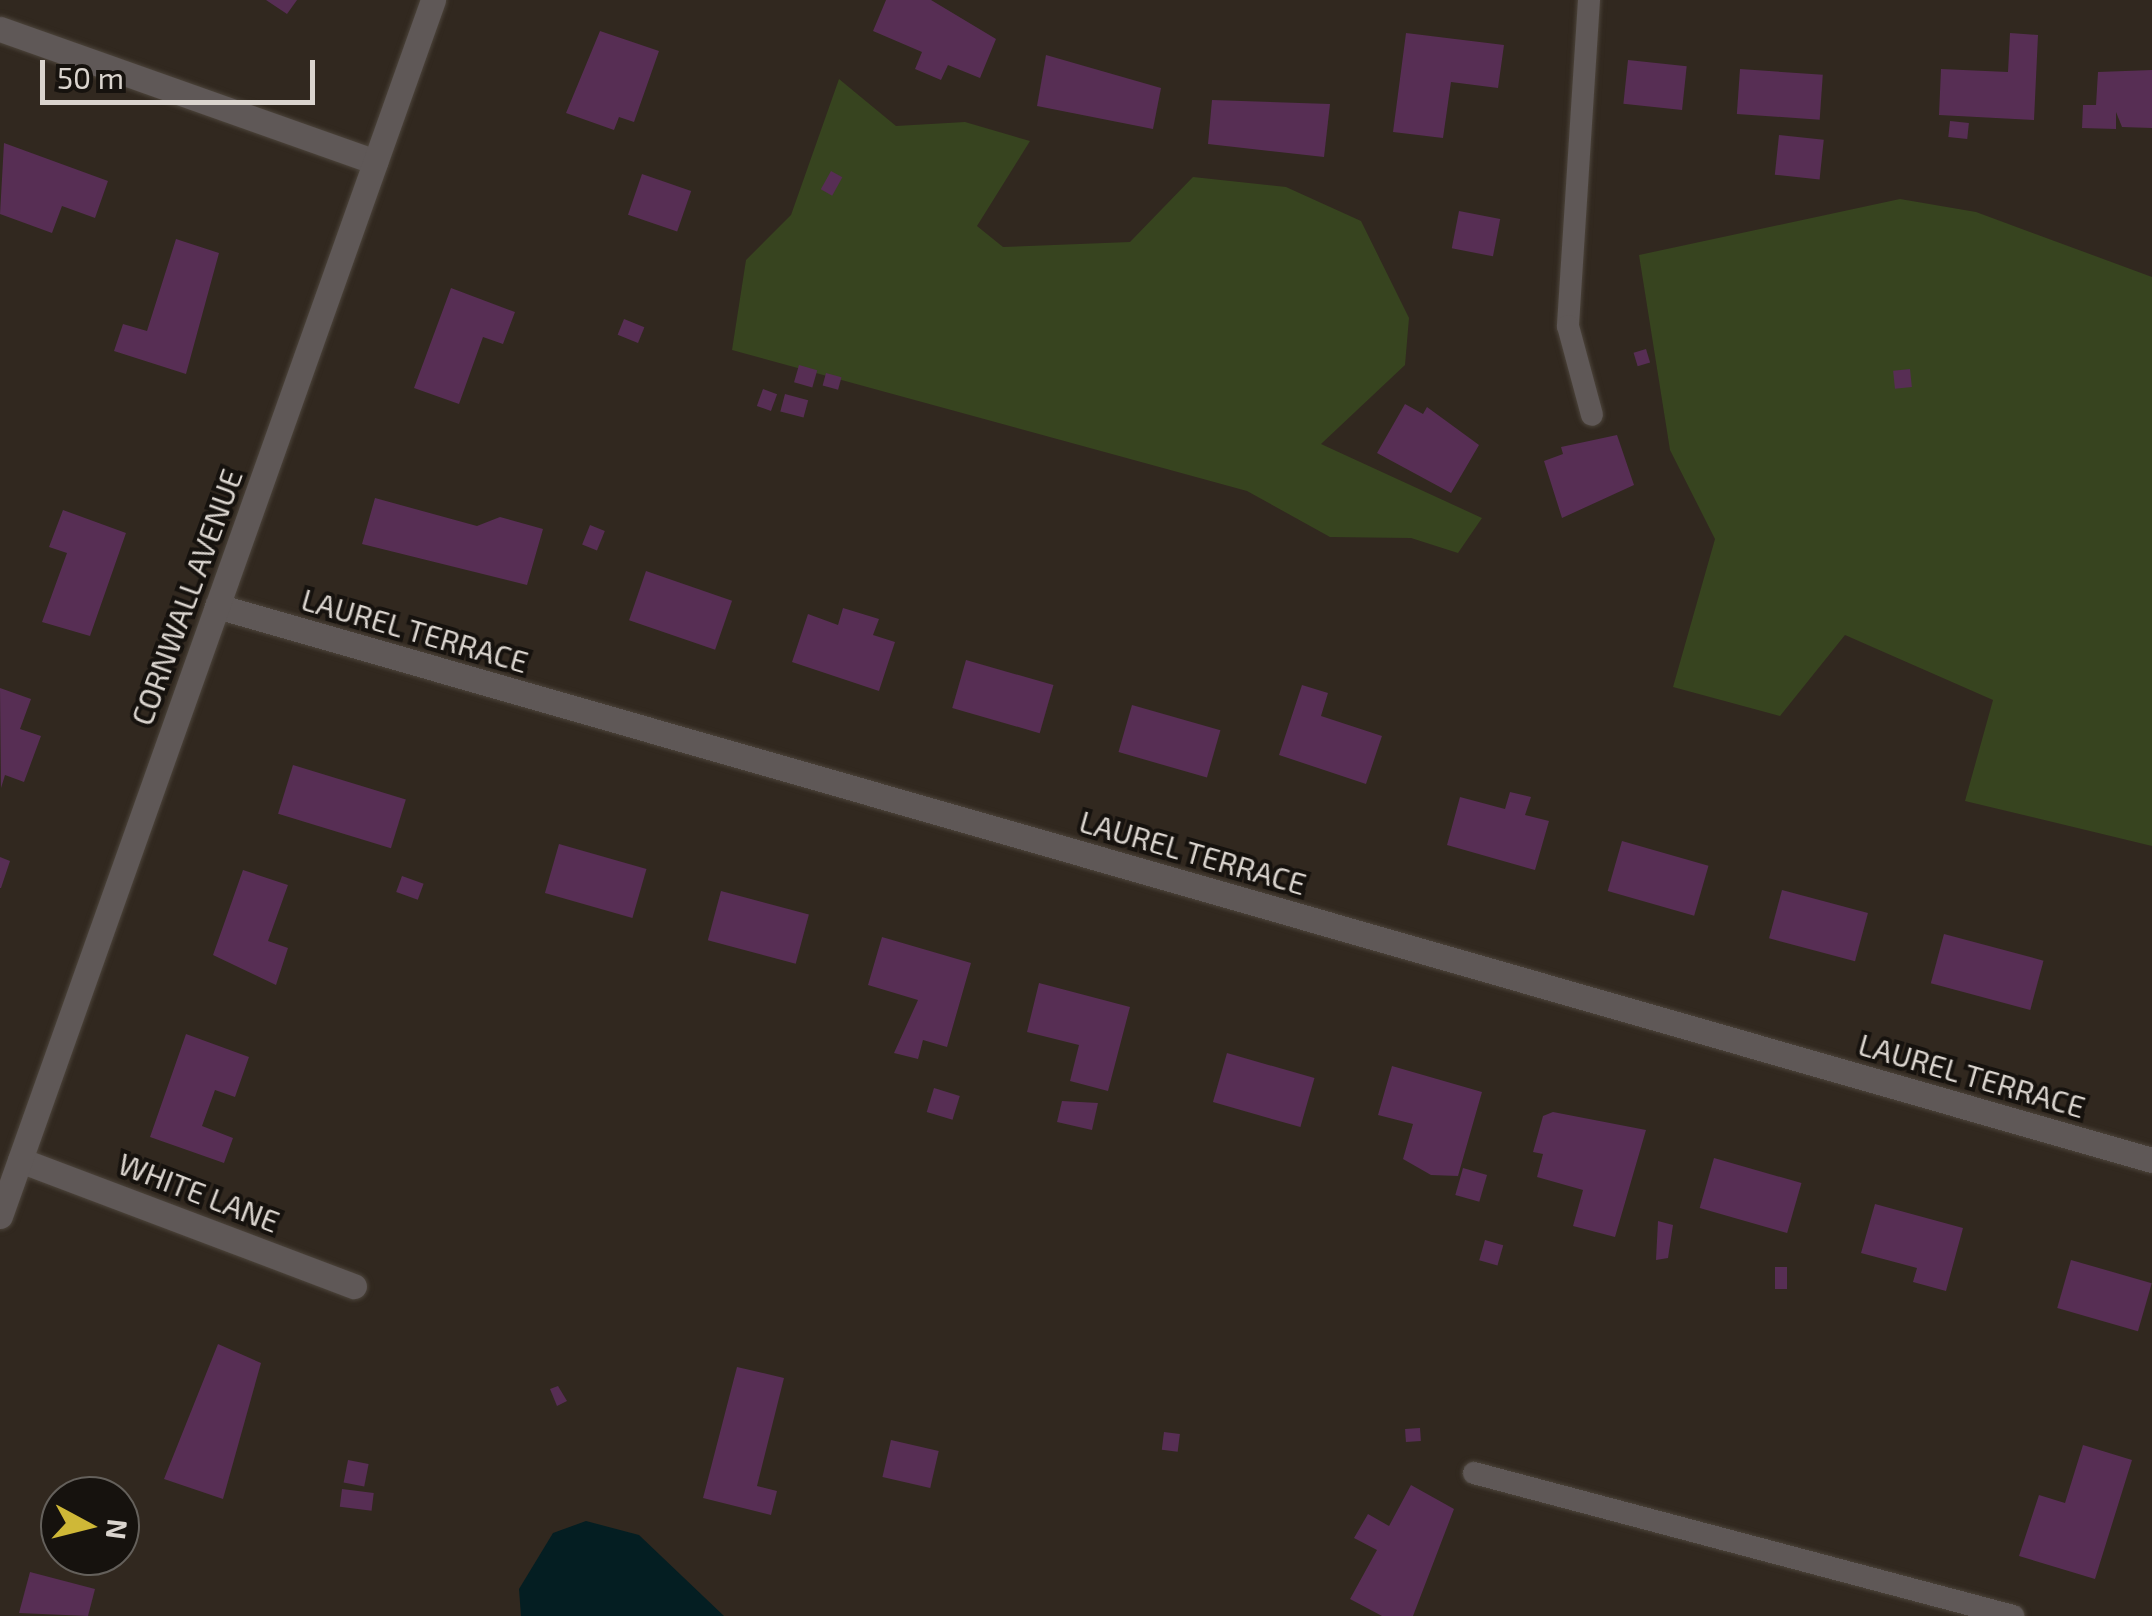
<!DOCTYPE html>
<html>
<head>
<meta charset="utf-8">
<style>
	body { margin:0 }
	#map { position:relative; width:2152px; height:1616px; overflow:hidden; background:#31281f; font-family:"Exo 2",sans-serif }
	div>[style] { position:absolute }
	.green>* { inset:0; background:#37441f }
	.water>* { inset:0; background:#041e22 }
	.building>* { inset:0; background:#572e54; transform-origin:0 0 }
	.roads { filter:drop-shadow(0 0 2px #4c443b) drop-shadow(0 0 2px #4c443b) }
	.service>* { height:22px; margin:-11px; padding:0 11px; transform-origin:11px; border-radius:11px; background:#5f5857 }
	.minor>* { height:25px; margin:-12.5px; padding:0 12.5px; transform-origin:12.5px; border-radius:12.5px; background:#5f5857 }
	.tertiary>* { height:25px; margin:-12.5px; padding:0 12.5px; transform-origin:12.5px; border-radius:12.5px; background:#5f5857 }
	span { translate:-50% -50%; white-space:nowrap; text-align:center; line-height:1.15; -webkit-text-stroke:8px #16120e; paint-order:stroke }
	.street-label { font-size:30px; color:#dad4ce }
	.north { position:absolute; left:40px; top:1476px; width:100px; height:100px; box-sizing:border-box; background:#16120e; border:2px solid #64605b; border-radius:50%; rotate:97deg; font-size:28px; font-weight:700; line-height:40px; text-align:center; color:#dad4ce }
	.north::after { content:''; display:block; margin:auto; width:35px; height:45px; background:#cfb837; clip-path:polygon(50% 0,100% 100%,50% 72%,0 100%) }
	.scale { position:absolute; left:40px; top:60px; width:275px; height:45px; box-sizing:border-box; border:5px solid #dad4ce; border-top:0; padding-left:12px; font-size:30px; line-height:35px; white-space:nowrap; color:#dad4ce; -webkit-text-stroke:8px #16120e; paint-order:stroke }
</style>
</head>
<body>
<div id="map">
	<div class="green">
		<div style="clip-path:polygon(839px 79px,896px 126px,965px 122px,1030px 141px,977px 226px,1003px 247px,1130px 242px,1193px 177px,1286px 187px,1361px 221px,1409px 318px,1405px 365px,1321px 444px,1482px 518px,1458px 553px,1411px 538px,1330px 537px,1247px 491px,732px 350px,746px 260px,791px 215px)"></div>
		<div style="clip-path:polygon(1900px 199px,1976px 212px,2152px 277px,2152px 846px,1965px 801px,1993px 700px,1845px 635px,1780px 716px,1673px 687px,1715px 539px,1670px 450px,1639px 255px)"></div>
	</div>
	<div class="water">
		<div style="clip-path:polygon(586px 1521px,639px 1535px,724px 1616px,521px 1616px,519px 1589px,553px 1533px)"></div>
	</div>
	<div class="building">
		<div style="clip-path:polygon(266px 0,297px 0,287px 14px)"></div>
		<div style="clip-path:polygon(886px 0,931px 0,996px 39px,980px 78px,948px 65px,941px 80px,915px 69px,922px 52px,873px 31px)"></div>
		<div style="clip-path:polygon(600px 31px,659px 51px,634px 122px,619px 117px,614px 130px,566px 113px)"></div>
		<div style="clip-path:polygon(1406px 33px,1504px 45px,1498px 88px,1451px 82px,1443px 138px,1393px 132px)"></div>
		<div style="clip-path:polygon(2010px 33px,2038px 35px,2034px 120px,1939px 115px,1941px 69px,2008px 72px)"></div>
		<div style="clip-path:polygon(1046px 55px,1161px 88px,1153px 129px,1037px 106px)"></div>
		<div style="left:1628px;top:60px;width:59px;height:44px;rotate:6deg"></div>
		<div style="left:1740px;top:69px;width:83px;height:45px;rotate:4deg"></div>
		<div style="clip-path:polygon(2152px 70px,2152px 128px,2122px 127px,2116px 112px,2116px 129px,2082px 128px,2083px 105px,2096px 105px,2098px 72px)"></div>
		<div style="clip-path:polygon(1212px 100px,1330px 104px,1324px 157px,1208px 144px)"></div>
		<div style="left:1950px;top:121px;width:19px;height:16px;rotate:6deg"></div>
		<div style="left:1779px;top:135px;width:45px;height:40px;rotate:6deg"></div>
		<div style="clip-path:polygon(4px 143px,108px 181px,95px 218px,62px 206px,52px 233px,0 214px)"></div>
		<div style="left:831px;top:171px;width:13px;height:21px;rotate:29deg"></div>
		<div style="left:642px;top:174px;width:52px;height:43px;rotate:19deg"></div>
		<div style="left:1459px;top:211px;width:42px;height:38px;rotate:11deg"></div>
		<div style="clip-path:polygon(176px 239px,219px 253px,186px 374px,114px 351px,123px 324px,147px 331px)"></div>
		<div style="clip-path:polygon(451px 288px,515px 312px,503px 344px,483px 337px,459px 404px,414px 388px)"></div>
		<div style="left:624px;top:319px;width:22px;height:17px;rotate:22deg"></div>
		<div style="left:1646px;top:349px;width:14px;height:13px;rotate:73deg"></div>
		<div style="left:799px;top:365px;width:19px;height:18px;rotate:16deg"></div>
		<div style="left:1910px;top:369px;width:18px;height:17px;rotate:84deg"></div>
		<div style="left:826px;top:373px;width:16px;height:13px;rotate:15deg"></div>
		<div style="left:763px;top:389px;width:15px;height:18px;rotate:20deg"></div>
		<div style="left:785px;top:394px;width:24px;height:18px;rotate:15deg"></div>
		<div style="clip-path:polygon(1405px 404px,1423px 414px,1427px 407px,1479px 445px,1451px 493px,1377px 453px)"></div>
		<div style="clip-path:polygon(1617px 435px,1634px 485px,1562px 518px,1544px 461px,1563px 454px,1561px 447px)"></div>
		<div style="clip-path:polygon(375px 498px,477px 526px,500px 517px,543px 529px,527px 585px,362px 544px)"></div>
		<div style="clip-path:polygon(63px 510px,126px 533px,90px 636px,42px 622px,67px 553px,49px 547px)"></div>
		<div style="left:590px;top:525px;width:16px;height:21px;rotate:22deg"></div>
		<div style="left:646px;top:571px;width:91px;height:52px;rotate:19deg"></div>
		<div style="clip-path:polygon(843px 608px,879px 619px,873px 635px,895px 642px,879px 691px,792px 662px,808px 614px,838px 625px)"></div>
		<div style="left:966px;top:660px;width:91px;height:50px;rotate:16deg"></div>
		<div style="clip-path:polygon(1302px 685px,1328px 693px,1321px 716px,1382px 736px,1366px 784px,1279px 755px)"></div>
		<div style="clip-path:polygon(0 688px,31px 699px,20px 729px,41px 736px,24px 782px,5px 775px,1px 788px)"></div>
		<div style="left:1132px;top:705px;width:92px;height:49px;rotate:16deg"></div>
		<div style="left:293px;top:765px;width:118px;height:51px;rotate:17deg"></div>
		<div style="clip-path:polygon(1510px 792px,1531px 797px,1525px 815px,1549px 821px,1535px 870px,1447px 845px,1460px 797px,1505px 809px)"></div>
		<div style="left:1622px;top:841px;width:90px;height:52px;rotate:16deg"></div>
		<div style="left:559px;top:844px;width:91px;height:51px;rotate:16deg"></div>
		<div style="clip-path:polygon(0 857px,10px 861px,1px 888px,0 888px)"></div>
		<div style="clip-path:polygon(243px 870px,288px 885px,268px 941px,288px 948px,276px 985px,213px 955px)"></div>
		<div style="left:402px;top:876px;width:23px;height:17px;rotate:20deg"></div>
		<div style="left:1782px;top:890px;width:89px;height:50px;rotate:15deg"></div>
		<div style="left:721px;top:891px;width:91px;height:51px;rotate:15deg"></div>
		<div style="left:1944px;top:934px;width:103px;height:51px;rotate:15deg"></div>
		<div style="clip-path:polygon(882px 937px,971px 963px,947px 1047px,923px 1040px,918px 1059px,894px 1053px,918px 1000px,868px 985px)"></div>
		<div style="clip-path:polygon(1039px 983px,1130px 1007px,1108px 1091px,1070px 1081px,1079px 1045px,1027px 1032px)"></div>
		<div style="clip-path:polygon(186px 1034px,249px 1057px,235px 1097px,215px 1090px,202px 1126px,233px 1138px,224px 1163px,150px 1137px)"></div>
		<div style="left:1227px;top:1053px;width:91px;height:51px;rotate:16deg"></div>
		<div style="clip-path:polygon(1392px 1066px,1482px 1092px,1458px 1176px,1431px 1175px,1403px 1159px,1413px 1124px,1378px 1115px)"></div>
		<div style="left:934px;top:1088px;width:27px;height:25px;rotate:17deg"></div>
		<div style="clip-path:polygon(1062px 1101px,1098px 1103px,1092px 1130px,1057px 1122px)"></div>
		<div style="clip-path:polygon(1553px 1112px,1646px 1130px,1615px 1237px,1573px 1226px,1583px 1190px,1537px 1177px,1543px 1154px,1533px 1152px,1543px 1116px)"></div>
		<div style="left:1714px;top:1158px;width:91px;height:52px;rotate:16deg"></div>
		<div style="left:1463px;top:1168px;width:25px;height:28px;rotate:16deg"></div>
		<div style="clip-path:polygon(1875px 1204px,1963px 1228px,1946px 1291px,1913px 1282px,1917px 1268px,1861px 1253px)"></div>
		<div style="clip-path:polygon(1658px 1221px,1673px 1225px,1668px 1258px,1656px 1260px)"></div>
		<div style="left:1485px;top:1240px;width:19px;height:21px;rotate:16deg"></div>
		<div style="left:2071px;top:1260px;width:84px;height:50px;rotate:16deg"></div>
		<div style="left:1775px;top:1267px;width:12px;height:22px"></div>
		<div style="clip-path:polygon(218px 1344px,261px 1363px,223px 1499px,164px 1479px)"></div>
		<div style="clip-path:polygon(737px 1367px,784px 1378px,757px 1486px,777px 1491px,771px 1515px,703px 1498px)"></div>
		<div style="clip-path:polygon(558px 1386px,567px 1401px,557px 1406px,550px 1389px)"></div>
		<div style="left:1420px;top:1428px;width:13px;height:15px;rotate:86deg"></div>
		<div style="left:1164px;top:1432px;width:16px;height:18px;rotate:7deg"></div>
		<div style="left:891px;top:1440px;width:49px;height:38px;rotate:13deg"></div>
		<div style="clip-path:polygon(2083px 1445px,2132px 1460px,2095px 1579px,2019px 1556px,2039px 1495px,2065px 1503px)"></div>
		<div style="left:348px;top:1460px;width:21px;height:23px;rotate:11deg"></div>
		<div style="clip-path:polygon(1411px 1485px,1454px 1509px,1413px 1616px,1382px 1616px,1350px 1599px,1377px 1550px,1354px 1538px,1368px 1514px,1389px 1526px)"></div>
		<div style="left:342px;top:1489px;width:32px;height:18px;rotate:7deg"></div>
		<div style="clip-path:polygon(30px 1572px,95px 1589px,88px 1616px,19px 1613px)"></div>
	</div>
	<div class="roads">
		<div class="service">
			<div style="left:1589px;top:0;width:327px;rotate:93.7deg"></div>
			<div style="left:1568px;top:326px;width:92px;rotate:74.9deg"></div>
			<div style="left:1474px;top:1473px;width:558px;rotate:14.86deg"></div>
		</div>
		<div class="minor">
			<div style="left:0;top:29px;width:398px;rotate:19.5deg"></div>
			<div style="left:217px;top:606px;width:2013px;rotate:15.98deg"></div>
			<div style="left:20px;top:1160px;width:357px;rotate:20.7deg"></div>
		</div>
		<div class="tertiary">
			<div style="left:0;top:1216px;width:1291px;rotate:-70.4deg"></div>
		</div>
	</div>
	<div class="street-label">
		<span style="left:186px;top:597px;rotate:-70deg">CORNWALL AVENUE</span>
		<span style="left:415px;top:630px;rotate:16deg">LAUREL TERRACE</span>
		<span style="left:1193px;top:852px;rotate:16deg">LAUREL TERRACE</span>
		<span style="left:1972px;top:1075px;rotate:16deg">LAUREL TERRACE</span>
		<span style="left:199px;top:1192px;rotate:21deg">WHITE LANE</span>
	</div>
	<div class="north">N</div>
	<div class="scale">50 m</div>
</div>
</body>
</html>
